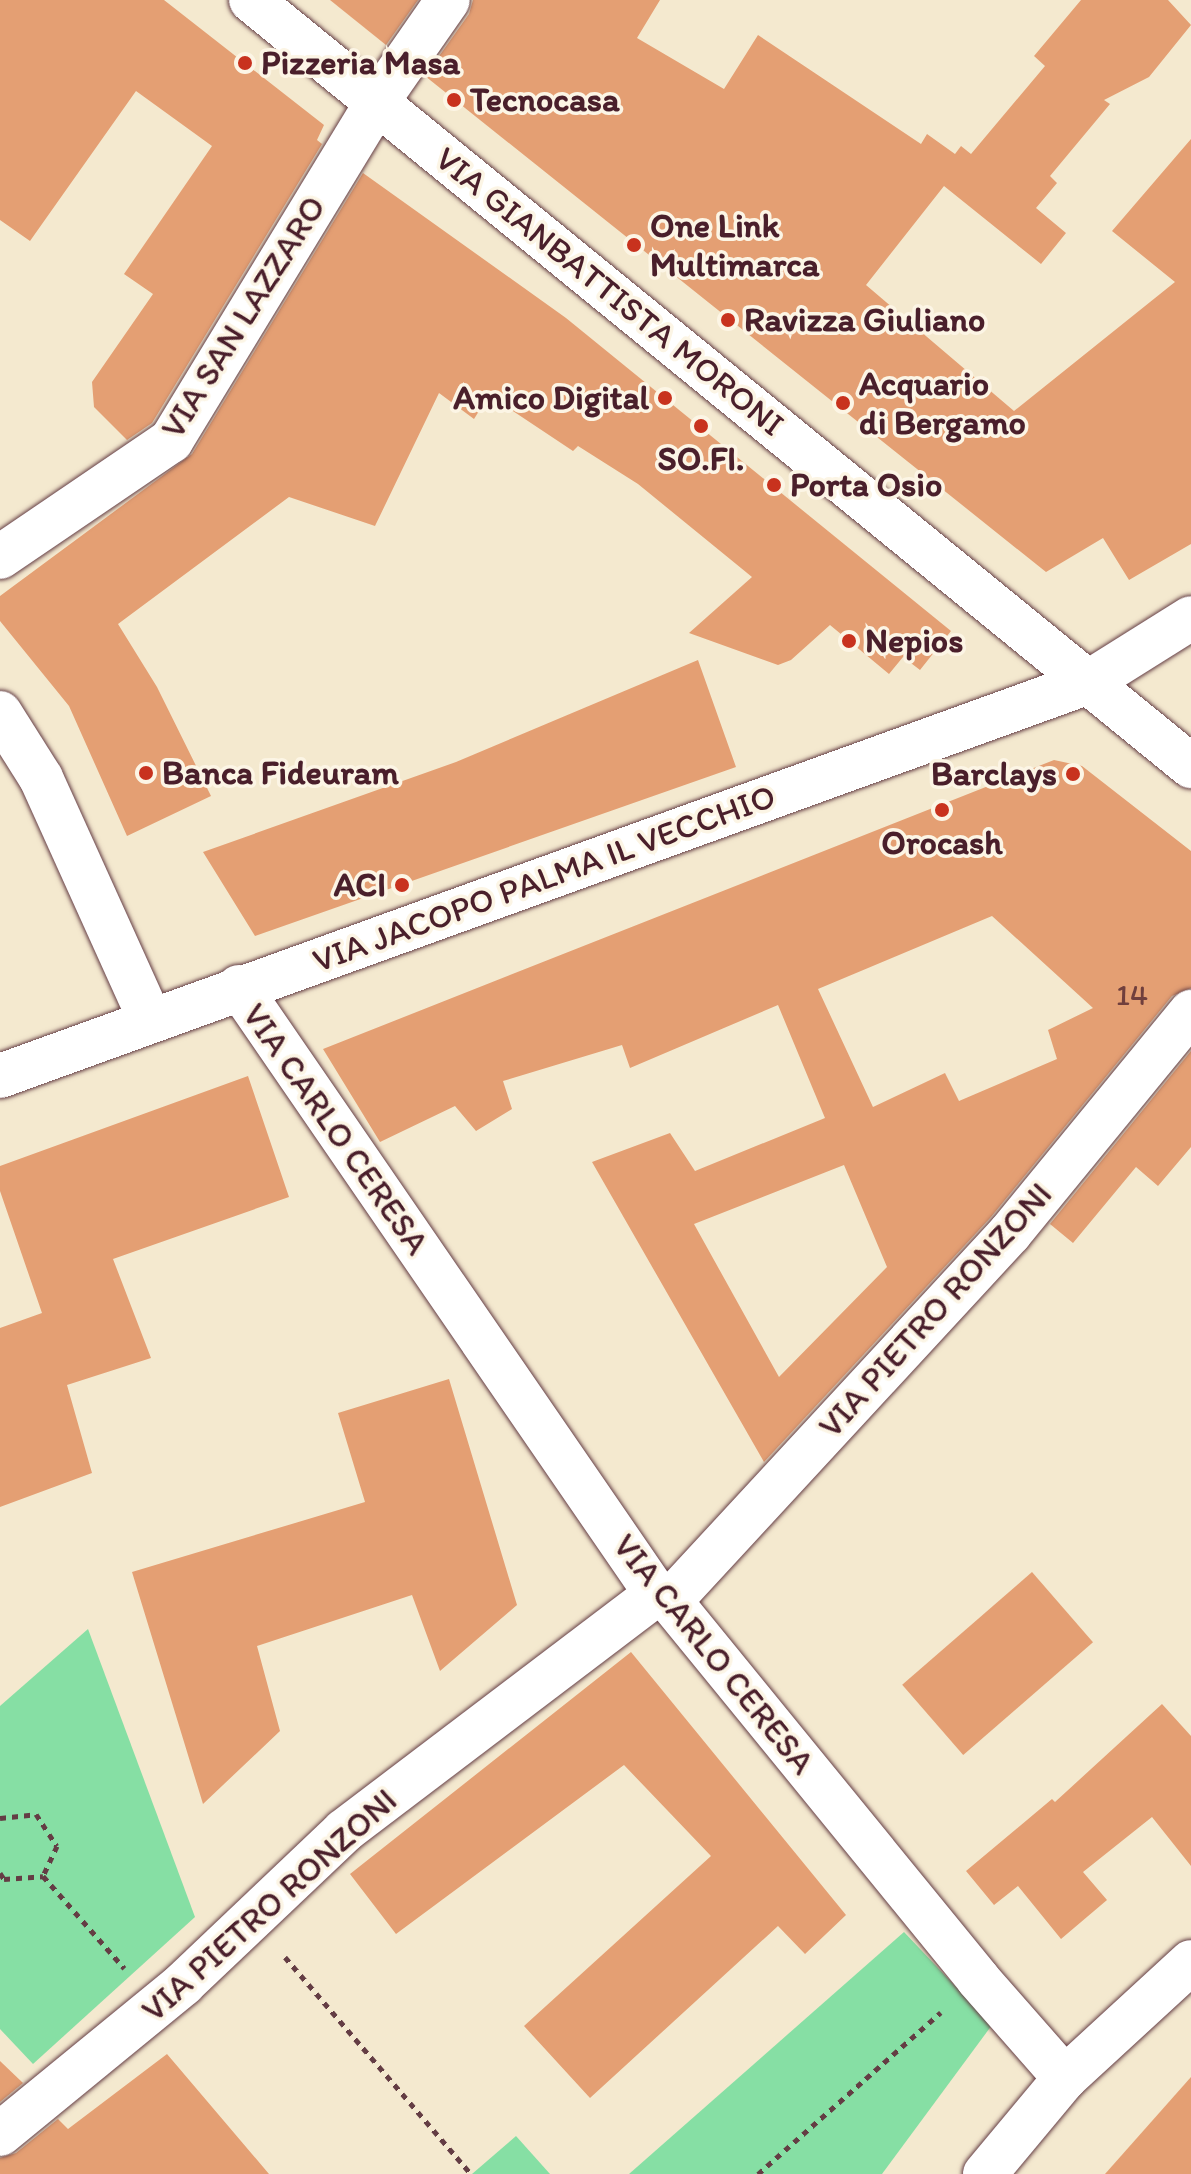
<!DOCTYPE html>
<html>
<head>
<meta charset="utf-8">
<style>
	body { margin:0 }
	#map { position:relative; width:1191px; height:2174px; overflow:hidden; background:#f4e9cf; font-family:Itim,sans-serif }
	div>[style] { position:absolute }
	.green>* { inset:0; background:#86dfa4 }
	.building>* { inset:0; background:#e49f73; transform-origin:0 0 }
	.path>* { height:5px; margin-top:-2.5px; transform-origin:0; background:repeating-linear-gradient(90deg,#643d44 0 6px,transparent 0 12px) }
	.roads { filter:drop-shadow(0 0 2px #643d44) drop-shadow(0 0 2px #643d44) }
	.minor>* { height:44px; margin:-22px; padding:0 22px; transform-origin:22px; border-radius:22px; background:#fff }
	.dots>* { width:22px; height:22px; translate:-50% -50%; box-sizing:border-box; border:4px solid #fcf5e5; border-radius:50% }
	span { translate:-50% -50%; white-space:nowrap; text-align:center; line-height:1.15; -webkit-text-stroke:7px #fcf5e5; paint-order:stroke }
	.number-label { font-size:30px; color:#703f3d }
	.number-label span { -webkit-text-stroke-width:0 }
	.poi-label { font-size:34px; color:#4a1f2b; font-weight:700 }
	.left { translate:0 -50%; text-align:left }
	.right { translate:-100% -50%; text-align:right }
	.street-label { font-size:34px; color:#4a1f2b }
</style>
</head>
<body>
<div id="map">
	<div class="green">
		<div style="clip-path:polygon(88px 1629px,195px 1917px,33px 2064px,0 2029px,0 1706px)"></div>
		<div style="clip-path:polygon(904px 1932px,992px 2025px,882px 2174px,629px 2174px)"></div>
		<div style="clip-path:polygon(516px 2136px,550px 2174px,472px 2174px)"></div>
	</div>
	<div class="building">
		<div style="clip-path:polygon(0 0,164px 0,324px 125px,317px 140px,322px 144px,152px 423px,127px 440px,94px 407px,92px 382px,153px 294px,124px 274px,212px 146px,136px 91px,30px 241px,0 220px)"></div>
		<div style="clip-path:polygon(330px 0,418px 0,386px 45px)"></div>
		<div style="clip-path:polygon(473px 0,660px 0,637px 38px,724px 89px,758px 35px,921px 144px,927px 134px,955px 154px,961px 146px,971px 154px,1045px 66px,1034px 56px,1081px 0,1168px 0,1191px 25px,1149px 77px,1104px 100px,1110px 104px,1050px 176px,1057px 183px,1036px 208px,1066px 233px,1041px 264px,944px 186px,866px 285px,1014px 411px,1175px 282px,1112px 231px,1191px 139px,1191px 544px,1129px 580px,1103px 538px,1046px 572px,425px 76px,469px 14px)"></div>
		<div style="clip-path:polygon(363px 173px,566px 318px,951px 631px,920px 670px,903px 657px,889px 674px,830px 625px,791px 660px,778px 665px,689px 633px,752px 577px,638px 484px,578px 446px,573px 451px,489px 395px,474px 419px,439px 393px,375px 526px,289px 497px,118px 624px,157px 687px,211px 796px,127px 836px,69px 706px,0 621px,0 596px,192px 454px)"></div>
		<div style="clip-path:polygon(698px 660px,736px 767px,255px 936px,203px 852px,456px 762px)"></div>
		<div style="clip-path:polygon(evenodd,1054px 760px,1082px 766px,1191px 851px,1191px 988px,1172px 996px,991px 1217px,764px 1462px,592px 1162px,670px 1133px,695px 1171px,825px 1118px,778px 1005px,630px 1068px,622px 1045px,503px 1081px,512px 1109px,476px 1131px,455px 1106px,380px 1142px,323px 1049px,1054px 760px,992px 916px,1093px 1008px,1048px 1030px,1057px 1059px,959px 1101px,945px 1073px,873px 1107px,818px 989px,992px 916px,1054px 760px,844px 1165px,887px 1267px,779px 1377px,694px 1224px,844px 1165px)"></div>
		<div style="clip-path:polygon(1191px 1051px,1191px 1147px,1158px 1186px,1136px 1167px,1073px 1243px,1050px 1224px)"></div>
		<div style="clip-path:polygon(248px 1076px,289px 1197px,113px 1259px,151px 1358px,67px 1385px,92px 1473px,0 1507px,0 1328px,42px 1313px,0 1191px,0 1166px)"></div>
		<div style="clip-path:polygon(449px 1379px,517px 1605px,440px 1671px,412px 1595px,257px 1646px,280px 1731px,203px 1804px,132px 1572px,365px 1502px,338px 1413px)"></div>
		<div style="left:1032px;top:1572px;width:93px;height:172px;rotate:49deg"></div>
		<div style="clip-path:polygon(631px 1652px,846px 1915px,805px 1954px,778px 1926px,590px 2098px,524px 2026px,711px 1856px,624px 1765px,396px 1934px,350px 1874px)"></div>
		<div style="clip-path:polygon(1162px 1704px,1191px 1736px,1191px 1866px,1152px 1817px,1083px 1872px,1107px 1900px,1061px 1939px,1018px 1886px,994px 1905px,966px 1871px,1052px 1799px,1055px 1802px)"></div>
		<div style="clip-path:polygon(167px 2054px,269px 2174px,0 2174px,0 2158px,16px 2153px,58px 2119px,68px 2129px)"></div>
		<div style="clip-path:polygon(0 2061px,23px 2083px,0 2102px)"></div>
		<div style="clip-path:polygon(1191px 2077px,1191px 2174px,1105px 2174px)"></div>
	</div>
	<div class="path">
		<div style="left:0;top:1818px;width:36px;rotate:-6deg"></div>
		<div style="left:36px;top:1814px;width:38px;rotate:57deg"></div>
		<div style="left:57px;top:1846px;width:33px;rotate:115deg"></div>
		<div style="left:0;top:1873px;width:7px;rotate:56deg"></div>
		<div style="left:4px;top:1879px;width:39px;rotate:-4deg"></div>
		<div style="left:43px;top:1876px;width:123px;rotate:48.6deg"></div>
		<div style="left:285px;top:1957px;width:286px;rotate:49.4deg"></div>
		<div style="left:758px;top:2174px;width:244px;rotate:-41.5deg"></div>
	</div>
	<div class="roads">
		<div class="minor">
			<div style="left:251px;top:0;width:1213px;rotate:39.18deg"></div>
			<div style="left:0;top:557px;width:207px;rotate:-34.2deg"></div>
			<div style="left:171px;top:441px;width:397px;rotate:-58.7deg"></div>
			<div style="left:377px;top:102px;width:124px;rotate:-55.2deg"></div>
			<div style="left:0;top:713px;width:77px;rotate:57.8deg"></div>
			<div style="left:41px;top:778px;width:265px;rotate:65.7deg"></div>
			<div style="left:239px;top:987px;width:736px;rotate:55.51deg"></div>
			<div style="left:656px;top:1594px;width:16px;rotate:27deg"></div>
			<div style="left:670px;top:1601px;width:488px;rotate:50.8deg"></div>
			<div style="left:978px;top:1979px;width:132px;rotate:48.7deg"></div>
			<div style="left:1065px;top:2078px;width:125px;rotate:129.8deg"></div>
			<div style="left:0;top:1076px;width:1158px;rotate:-19.89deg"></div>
			<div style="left:1089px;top:682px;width:120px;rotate:-32.1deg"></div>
			<div style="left:670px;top:1601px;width:501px;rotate:-47.26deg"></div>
			<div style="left:1010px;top:1233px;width:286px;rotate:-50.7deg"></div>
			<div style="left:1065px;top:2078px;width:171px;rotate:-42.6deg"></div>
			<div style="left:0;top:2134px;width:237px;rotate:-39.3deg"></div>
			<div style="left:183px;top:1984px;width:222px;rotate:-43.5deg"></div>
			<div style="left:344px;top:1831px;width:392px;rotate:-37.2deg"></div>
		</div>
	</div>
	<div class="dots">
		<div style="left:245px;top:63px;background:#c8321e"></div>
		<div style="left:454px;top:100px;background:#c8321e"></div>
		<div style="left:634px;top:245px;background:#c8321e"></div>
		<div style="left:728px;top:320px;background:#c8321e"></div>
		<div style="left:665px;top:398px;background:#c8321e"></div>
		<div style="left:843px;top:403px;background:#c8321e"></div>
		<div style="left:701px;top:426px;background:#c8321e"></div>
		<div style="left:774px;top:485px;background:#c8321e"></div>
		<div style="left:849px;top:641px;background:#c8321e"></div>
		<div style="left:146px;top:773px;background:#c8321e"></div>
		<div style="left:1073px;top:774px;background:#c8321e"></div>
		<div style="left:942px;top:810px;background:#c8321e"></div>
		<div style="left:402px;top:885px;background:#c8321e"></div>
	</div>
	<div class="number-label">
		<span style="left:1132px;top:995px">14</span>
	</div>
	<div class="poi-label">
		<span class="left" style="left:261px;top:63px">Pizzeria Masa</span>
		<span class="left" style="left:470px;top:100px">Tecnocasa</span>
		<span class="left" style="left:650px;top:245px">One Link<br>Multimarca</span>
		<span class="left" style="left:744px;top:320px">Ravizza Giuliano</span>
		<span class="left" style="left:859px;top:403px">Acquario<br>di Bergamo</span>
		<span class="right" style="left:649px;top:398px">Amico Digital</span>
		<span style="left:701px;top:459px">SO.FI.</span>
		<span class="left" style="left:790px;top:485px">Porta Osio</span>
		<span class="left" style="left:865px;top:641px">Nepios</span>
		<span class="left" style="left:162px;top:773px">Banca Fideuram</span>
		<span class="right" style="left:1057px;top:774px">Barclays</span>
		<span style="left:942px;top:843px">Orocash</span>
		<span class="right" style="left:386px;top:885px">ACI</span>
	</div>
	<div class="street-label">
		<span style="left:610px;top:291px;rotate:39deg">VIA GIANBATTISTA MORONI</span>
		<span style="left:243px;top:317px;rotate:-58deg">VIA SAN LAZZARO</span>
		<span style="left:544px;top:878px;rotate:-20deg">VIA JACOPO PALMA IL VECCHIO</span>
		<span style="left:336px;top:1129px;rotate:55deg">VIA CARLO CERESA</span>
		<span style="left:935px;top:1310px;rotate:-48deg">VIA PIETRO RONZONI</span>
		<span style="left:714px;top:1654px;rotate:51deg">VIA CARLO CERESA</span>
		<span style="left:269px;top:1905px;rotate:-42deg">VIA PIETRO RONZONI</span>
	</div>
</div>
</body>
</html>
